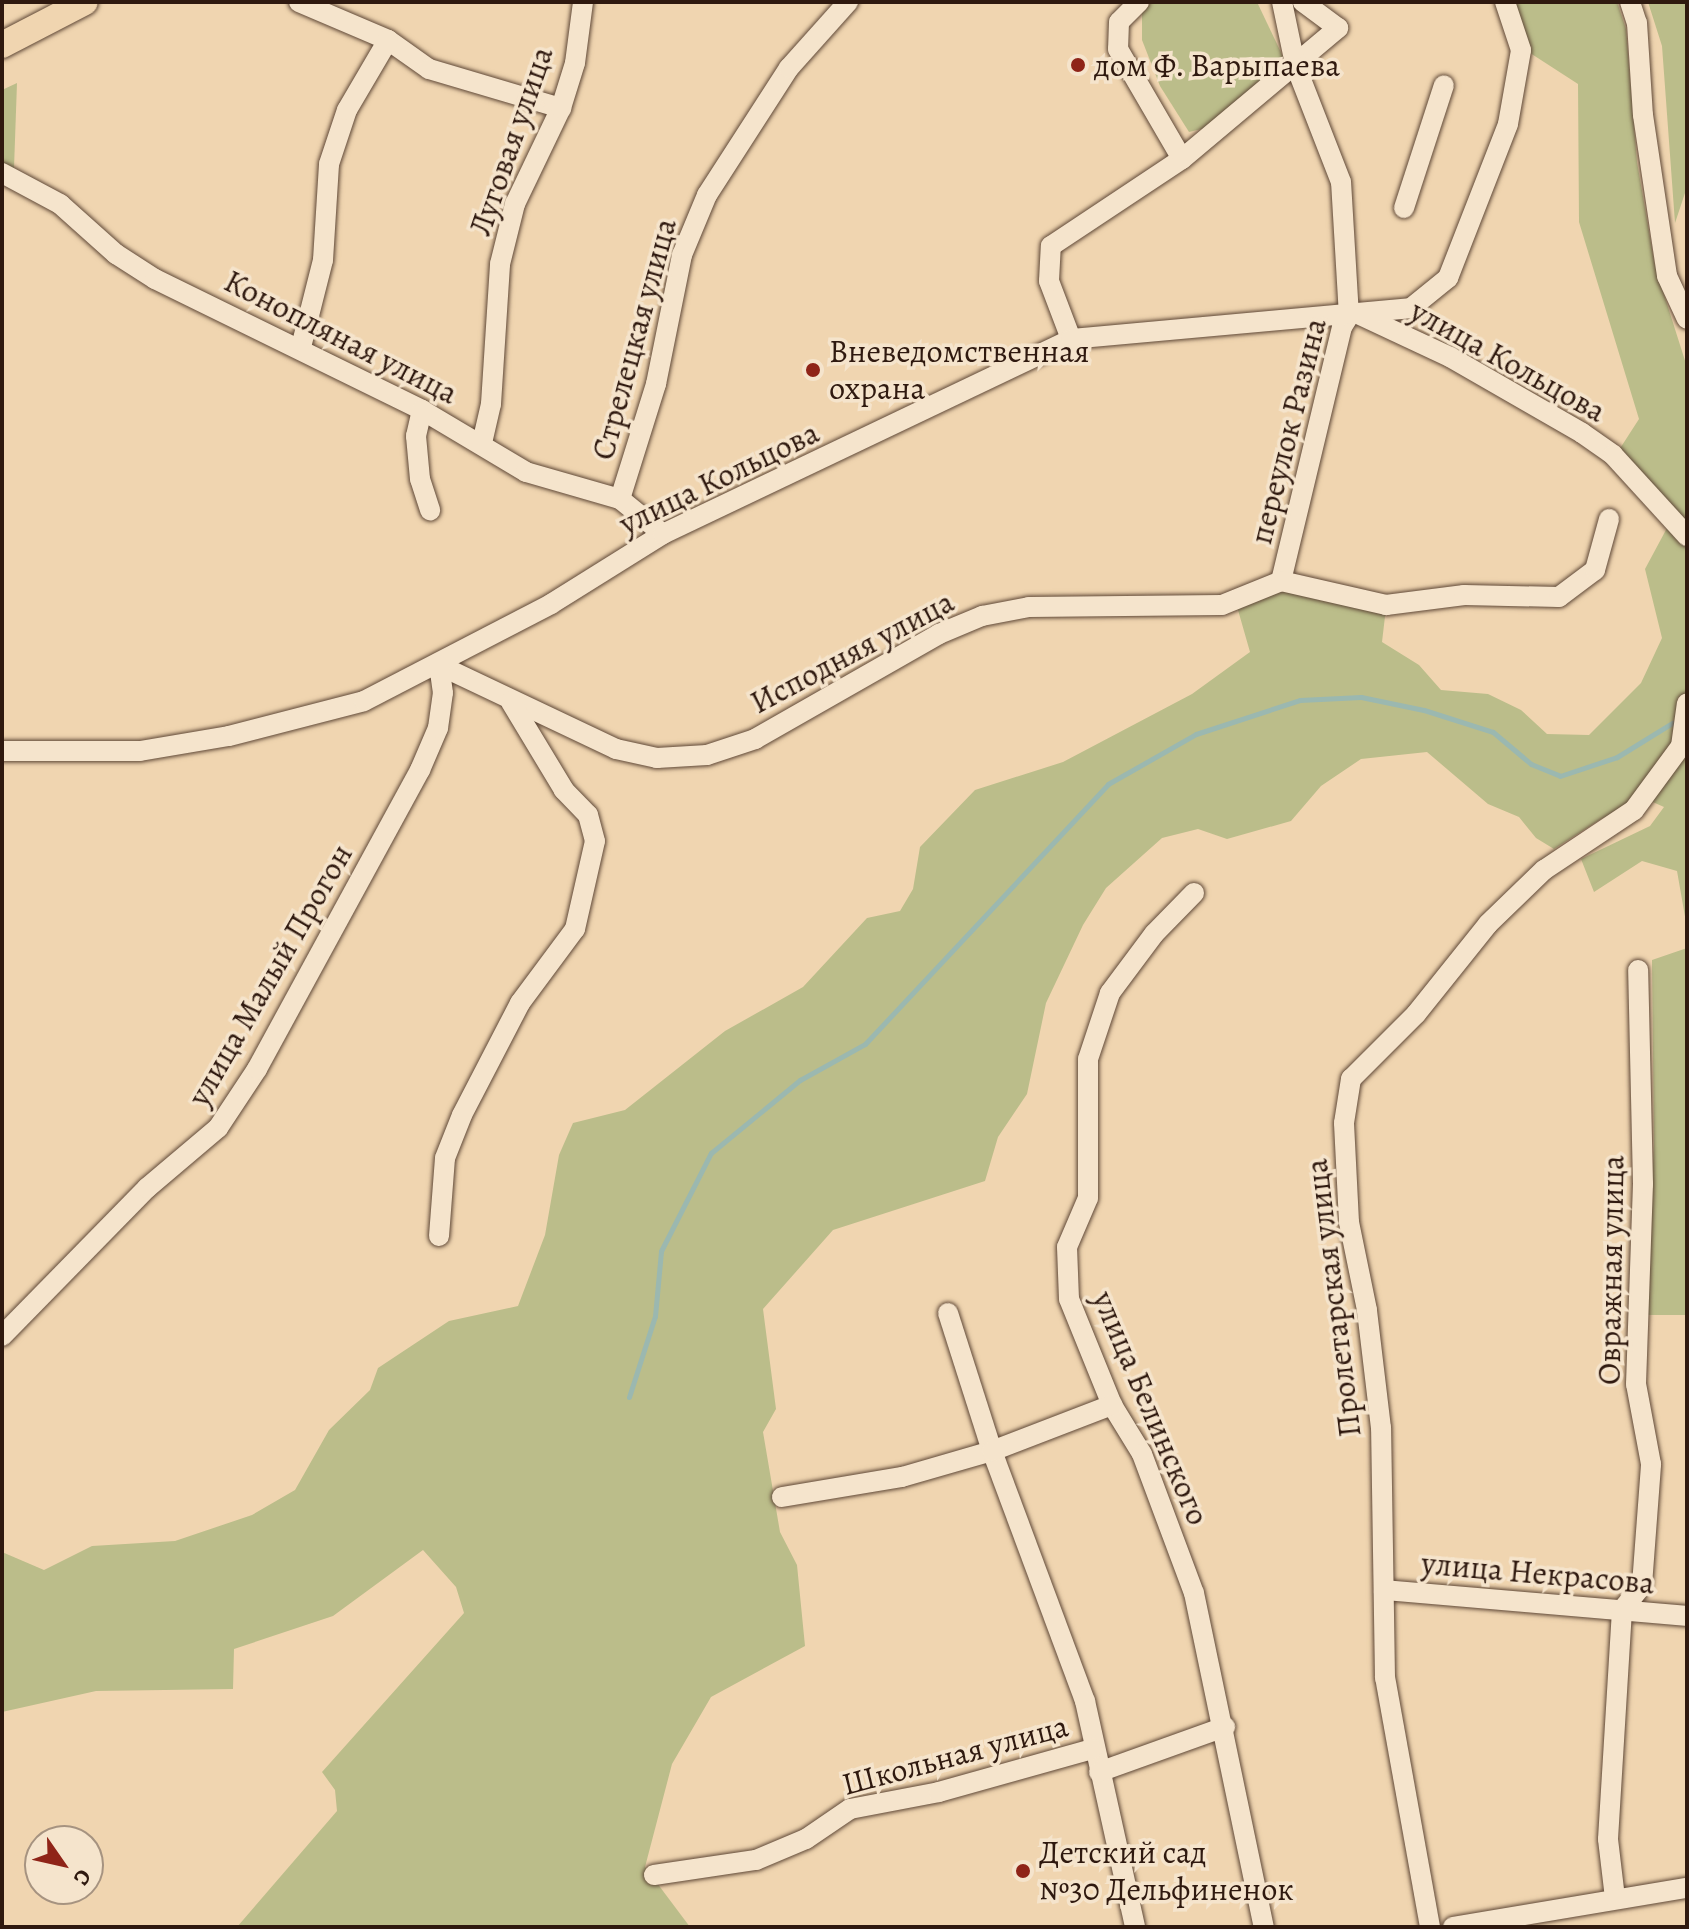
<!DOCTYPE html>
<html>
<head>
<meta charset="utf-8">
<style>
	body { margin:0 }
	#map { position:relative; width:1689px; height:1929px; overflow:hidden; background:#f0d5b0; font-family:Alegreya,serif }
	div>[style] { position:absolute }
	.green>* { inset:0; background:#bbbd8a }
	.stream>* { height:5px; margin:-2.5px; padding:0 2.5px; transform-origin:2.5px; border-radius:2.5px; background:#9bb8b0 }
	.roads { filter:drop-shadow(0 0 2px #5f4837) drop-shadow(0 0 2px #5f4837) }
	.minor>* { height:20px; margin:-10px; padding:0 10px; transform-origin:10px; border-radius:10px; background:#f5e4cc }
	.major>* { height:26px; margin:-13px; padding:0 13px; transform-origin:13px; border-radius:13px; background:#f0d5b0 }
	.dots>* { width:22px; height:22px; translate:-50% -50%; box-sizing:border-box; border:4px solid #f5e4cc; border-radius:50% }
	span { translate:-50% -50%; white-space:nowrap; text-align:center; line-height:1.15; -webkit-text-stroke:7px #f5e4cc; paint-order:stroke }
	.poi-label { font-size:32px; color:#2f190f }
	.left { translate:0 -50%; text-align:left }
	.street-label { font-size:32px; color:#2f190f }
	.frame { position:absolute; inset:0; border:4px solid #2f190f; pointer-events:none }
	.north { position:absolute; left:24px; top:1825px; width:80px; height:80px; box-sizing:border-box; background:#f5e4cc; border:2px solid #a69380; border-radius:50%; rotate:124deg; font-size:22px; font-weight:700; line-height:32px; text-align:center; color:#2f190f }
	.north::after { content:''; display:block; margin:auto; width:28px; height:36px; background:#8f2418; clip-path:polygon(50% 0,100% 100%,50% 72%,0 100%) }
</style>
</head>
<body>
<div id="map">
	<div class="green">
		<div style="clip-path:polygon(1152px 2px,1257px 2px,1287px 65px,1222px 124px,1189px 132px,1160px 86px,1142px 40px,1142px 12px)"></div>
		<div style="clip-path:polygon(1512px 2px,1617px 2px,1626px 29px,1637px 162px,1655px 266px,1687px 367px,1687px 928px,1677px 871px,1642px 861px,1594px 892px,1581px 859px,1650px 826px,1664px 807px,1646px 799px,1601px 819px,1554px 849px,1536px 838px,1519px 817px,1488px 804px,1427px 752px,1361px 759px,1321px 786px,1291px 821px,1227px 839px,1198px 829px,1162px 838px,1106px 888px,1083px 925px,1046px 1003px,1027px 1094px,998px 1137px,985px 1181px,833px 1230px,763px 1309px,776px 1409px,763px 1432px,780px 1532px,797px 1565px,805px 1646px,711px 1697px,672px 1764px,645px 1867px,690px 1927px,237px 1927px,337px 1811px,335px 1790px,322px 1772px,464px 1613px,456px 1587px,423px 1550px,333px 1616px,234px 1649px,233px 1689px,96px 1691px,2px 1712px,2px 1552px,44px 1570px,92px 1546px,175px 1541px,252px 1515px,295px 1490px,329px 1430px,370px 1390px,378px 1368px,449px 1321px,518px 1306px,545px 1235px,559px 1155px,573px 1123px,625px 1110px,725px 1031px,803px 987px,867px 918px,900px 911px,913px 889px,920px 847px,975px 790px,1063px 762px,1192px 694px,1250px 652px,1236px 603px,1281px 585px,1386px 608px,1382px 642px,1419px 665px,1441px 690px,1488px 694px,1521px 710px,1547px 734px,1589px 735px,1641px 683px,1662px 638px,1645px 569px,1667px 528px,1619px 450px,1639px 419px,1579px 222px,1578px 84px,1527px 51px)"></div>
		<div style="clip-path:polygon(1648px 2px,1687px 2px,1687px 187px,1675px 223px,1662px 46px)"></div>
		<div style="clip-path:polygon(17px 83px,14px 168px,2px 166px,2px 90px)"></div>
		<div style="clip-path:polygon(1687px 948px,1687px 1315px,1646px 1315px,1654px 1144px,1652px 960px)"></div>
	</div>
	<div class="stream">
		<div style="left:629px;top:1397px;width:85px;rotate:-72.2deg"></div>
		<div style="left:655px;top:1316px;width:65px;rotate:-84.7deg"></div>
		<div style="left:661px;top:1251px;width:110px;rotate:-63deg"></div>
		<div style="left:711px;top:1153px;width:115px;rotate:-39.4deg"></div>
		<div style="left:800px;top:1080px;width:74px;rotate:-29deg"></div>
		<div style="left:865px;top:1044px;width:356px;rotate:-46.9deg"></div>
		<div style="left:1108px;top:784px;width:101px;rotate:-29.6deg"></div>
		<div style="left:1196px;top:734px;width:109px;rotate:-18.1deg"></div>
		<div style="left:1300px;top:700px;width:61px;rotate:-2.8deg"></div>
		<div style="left:1361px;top:697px;width:64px;rotate:11.7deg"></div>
		<div style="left:1424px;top:710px;width:72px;rotate:17.7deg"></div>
		<div style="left:1493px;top:732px;width:50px;rotate:40.1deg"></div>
		<div style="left:1531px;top:764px;width:31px;rotate:22deg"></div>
		<div style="left:1560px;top:776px;width:60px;rotate:-18.4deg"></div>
		<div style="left:1617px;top:757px;width:65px;rotate:-31.7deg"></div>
	</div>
	<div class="roads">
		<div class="minor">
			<div style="left:299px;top:2px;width:97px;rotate:23.1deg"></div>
			<div style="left:388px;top:40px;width:50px;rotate:35.3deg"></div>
			<div style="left:429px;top:69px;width:138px;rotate:16.5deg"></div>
			<div style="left:1139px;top:2px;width:28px;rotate:135deg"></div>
			<div style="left:1119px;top:22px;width:27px;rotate:92deg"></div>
			<div style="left:1118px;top:49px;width:127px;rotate:59.8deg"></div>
			<div style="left:1630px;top:2px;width:22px;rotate:72deg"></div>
			<div style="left:1637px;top:23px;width:92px;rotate:86.3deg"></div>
			<div style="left:1643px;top:115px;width:163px;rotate:81.5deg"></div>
			<div style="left:1667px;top:276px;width:47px;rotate:65.1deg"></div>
			<div style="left:2px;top:173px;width:66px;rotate:28.1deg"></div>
			<div style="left:60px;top:204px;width:75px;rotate:41.8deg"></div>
			<div style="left:116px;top:254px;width:46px;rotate:32.7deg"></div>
			<div style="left:155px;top:279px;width:297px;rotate:26.1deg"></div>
			<div style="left:422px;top:410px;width:121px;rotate:30.8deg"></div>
			<div style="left:526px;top:472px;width:98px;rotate:16deg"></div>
			<div style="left:620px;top:499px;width:55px;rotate:39.1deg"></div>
			<div style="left:1404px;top:208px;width:129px;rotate:-72deg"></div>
			<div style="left:1360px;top:315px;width:99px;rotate:25deg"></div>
			<div style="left:1450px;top:357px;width:152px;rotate:29.9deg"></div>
			<div style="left:1582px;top:433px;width:38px;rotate:35deg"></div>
			<div style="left:1613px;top:455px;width:110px;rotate:47.6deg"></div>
			<div style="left:1071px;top:339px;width:62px;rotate:-110.8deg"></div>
			<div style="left:1049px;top:281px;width:35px;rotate:-87deg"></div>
			<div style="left:1051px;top:246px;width:157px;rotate:-33.6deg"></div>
			<div style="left:1182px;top:159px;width:204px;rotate:-40deg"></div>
			<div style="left:1338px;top:28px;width:44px;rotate:-143.4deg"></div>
			<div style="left:301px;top:347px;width:90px;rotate:-75.8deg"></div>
			<div style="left:323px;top:260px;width:96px;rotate:-86.4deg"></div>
			<div style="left:329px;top:164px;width:57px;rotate:-71.6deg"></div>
			<div style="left:347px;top:110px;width:81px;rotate:-59.6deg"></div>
			<div style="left:422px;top:410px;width:27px;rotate:103deg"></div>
			<div style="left:416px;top:436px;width:43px;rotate:84.7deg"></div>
			<div style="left:420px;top:479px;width:33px;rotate:72deg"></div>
			<div style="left:482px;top:443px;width:40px;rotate:-77deg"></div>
			<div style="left:491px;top:404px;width:140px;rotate:-86.3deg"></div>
			<div style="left:500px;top:264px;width:62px;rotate:-76deg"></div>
			<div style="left:515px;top:204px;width:106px;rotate:-64.4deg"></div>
			<div style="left:561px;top:108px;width:47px;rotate:-72.7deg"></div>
			<div style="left:575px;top:63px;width:62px;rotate:-82.5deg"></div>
			<div style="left:620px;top:499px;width:121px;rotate:-72.6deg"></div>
			<div style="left:656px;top:384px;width:132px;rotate:-78.6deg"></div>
			<div style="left:682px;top:255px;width:65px;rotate:-67.4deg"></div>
			<div style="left:707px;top:195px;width:151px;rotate:-57.2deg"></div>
			<div style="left:789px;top:68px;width:89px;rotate:-48.2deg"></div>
			<div style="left:1281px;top:581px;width:261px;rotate:-76.5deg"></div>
			<div style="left:1342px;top:327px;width:13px;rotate:-58deg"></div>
			<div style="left:1349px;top:316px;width:134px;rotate:-93.4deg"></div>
			<div style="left:1341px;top:182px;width:127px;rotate:-111.3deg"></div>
			<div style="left:1295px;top:64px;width:63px;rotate:-101.8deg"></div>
			<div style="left:439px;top:665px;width:196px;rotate:25.4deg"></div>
			<div style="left:616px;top:749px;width:42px;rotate:12.4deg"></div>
			<div style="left:657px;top:758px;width:50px;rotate:-3.4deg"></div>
			<div style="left:707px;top:755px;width:51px;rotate:-18.4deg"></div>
			<div style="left:755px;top:739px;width:212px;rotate:-29.7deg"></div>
			<div style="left:939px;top:634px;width:47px;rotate:-22.7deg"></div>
			<div style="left:982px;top:616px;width:48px;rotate:-10.8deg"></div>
			<div style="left:1029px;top:607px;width:193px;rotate:-0.6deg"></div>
			<div style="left:1222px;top:605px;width:64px;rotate:-22.1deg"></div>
			<div style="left:1281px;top:581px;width:108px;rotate:12.9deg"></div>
			<div style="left:1386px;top:605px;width:79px;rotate:-7.3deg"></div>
			<div style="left:1464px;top:595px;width:95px;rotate:1.2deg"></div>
			<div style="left:1559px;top:597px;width:45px;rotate:-36.9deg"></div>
			<div style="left:1595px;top:570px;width:53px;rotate:-74.6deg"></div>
			<div style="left:2px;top:751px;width:138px"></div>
			<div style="left:140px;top:751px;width:90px;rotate:-9.6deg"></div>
			<div style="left:229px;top:736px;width:139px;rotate:-14.5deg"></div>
			<div style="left:364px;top:701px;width:211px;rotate:-27.4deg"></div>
			<div style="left:551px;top:604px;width:132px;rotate:-32deg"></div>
			<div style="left:663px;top:534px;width:452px;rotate:-25.5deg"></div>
			<div style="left:1071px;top:339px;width:341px;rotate:-5.2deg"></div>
			<div style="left:1411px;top:308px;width:48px;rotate:-39deg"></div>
			<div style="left:1448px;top:278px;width:165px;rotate:-68.7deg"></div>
			<div style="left:1508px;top:124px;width:75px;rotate:-80deg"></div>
			<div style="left:1521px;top:50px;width:51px;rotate:-108.4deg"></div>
			<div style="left:1194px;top:893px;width:57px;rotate:134.3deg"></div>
			<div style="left:1154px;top:934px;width:74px;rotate:126.7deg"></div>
			<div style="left:1110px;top:993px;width:70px;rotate:108.4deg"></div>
			<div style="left:1088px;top:1059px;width:139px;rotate:90deg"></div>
			<div style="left:1088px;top:1198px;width:53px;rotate:113.2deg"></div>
			<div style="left:1067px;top:1247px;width:52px;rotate:87.8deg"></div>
			<div style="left:1069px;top:1299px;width:114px;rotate:67.9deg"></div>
			<div style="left:1112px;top:1405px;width:57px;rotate:58.5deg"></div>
			<div style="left:1142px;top:1454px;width:148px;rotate:69.5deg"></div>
			<div style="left:1194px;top:1593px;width:341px;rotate:78.2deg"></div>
			<div style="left:439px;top:1236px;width:78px;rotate:-85.6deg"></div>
			<div style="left:445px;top:1158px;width:46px;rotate:-68.4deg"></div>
			<div style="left:462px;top:1115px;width:126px;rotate:-62.6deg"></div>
			<div style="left:520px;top:1003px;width:92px;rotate:-53.4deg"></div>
			<div style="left:575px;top:929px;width:90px;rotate:-77.2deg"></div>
			<div style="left:595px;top:841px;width:27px;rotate:-105deg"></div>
			<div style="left:588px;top:815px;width:35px;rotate:-134deg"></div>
			<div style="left:564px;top:790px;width:103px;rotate:-121.1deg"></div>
			<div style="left:948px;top:1313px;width:145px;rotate:72.3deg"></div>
			<div style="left:992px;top:1451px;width:267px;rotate:69.6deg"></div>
			<div style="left:1085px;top:1701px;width:231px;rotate:77.5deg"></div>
			<div style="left:2px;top:1336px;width:207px;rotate:-45.6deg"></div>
			<div style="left:147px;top:1188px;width:93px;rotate:-40.2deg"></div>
			<div style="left:218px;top:1128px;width:71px;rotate:-56.5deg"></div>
			<div style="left:257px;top:1069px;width:341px;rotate:-61.4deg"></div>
			<div style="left:420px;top:770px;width:46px;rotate:-66.8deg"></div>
			<div style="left:438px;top:728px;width:35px;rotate:-82deg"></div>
			<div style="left:443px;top:693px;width:28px;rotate:-98deg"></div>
			<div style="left:782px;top:1497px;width:122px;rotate:-9.5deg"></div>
			<div style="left:902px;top:1477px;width:94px;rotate:-16.1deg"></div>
			<div style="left:992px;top:1451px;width:129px;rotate:-21deg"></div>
			<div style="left:1384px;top:1590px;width:304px;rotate:4.9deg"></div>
			<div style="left:1099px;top:1772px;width:134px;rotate:-19.7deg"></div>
			<div style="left:654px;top:1875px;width:103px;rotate:-8.4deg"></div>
			<div style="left:756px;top:1860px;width:54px;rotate:-22.8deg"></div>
			<div style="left:806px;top:1839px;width:53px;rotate:-34.3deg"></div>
			<div style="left:850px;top:1809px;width:91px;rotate:-10.8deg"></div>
			<div style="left:939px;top:1792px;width:159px;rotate:-15.7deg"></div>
			<div style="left:1615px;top:1898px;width:59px;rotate:-96.8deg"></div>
			<div style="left:1608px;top:1839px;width:229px;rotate:-86.5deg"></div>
			<div style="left:1622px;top:1610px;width:32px;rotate:-51deg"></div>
			<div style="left:1642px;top:1585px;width:121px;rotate:-85.7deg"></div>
			<div style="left:1651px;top:1464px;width:81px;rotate:-100.6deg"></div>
			<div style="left:1636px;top:1384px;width:200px;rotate:-88deg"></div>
			<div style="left:1643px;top:1184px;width:214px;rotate:-91.3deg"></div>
			<div style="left:1430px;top:1927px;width:253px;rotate:-100.2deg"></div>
			<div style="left:1385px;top:1678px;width:250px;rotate:-90.9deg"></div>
			<div style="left:1381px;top:1428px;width:119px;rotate:-96.8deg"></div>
			<div style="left:1367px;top:1310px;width:90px;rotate:-101.6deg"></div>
			<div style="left:1349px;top:1222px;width:99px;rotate:-92.9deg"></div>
			<div style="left:1344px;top:1123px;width:45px;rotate:-81deg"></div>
			<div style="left:1351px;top:1079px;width:92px;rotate:-45deg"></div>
			<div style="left:1416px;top:1014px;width:115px;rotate:-51.3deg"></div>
			<div style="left:1488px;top:924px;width:78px;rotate:-44deg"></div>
			<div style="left:1544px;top:870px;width:108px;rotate:-33.7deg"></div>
			<div style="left:1634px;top:810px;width:79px;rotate:-53.7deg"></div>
			<div style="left:1681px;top:746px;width:43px;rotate:-82.1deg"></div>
			<div style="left:1453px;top:1927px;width:237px;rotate:-9.5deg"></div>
		</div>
		<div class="major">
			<div style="left:2px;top:45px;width:93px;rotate:-27.4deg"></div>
		</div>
	</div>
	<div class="dots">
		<div style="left:1078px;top:65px;background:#8f2418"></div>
		<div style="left:813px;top:370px;background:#8f2418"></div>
		<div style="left:1023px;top:1871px;background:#8f2418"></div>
	</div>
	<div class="poi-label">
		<span class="left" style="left:1094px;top:65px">дом Ф. Варыпаева</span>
		<span class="left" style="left:829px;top:370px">Вневедомственная<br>охрана</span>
		<span class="left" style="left:1039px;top:1871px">Детский сад<br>№30 Дельфиненок</span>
	</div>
	<div class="street-label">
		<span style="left:511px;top:141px;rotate:-71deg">Луговая улица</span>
		<span style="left:341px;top:337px;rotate:27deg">Конопляная улица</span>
		<span style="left:634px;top:339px;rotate:-75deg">Стрелецкая улица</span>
		<span style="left:1508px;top:361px;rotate:29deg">улица Кольцова</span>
		<span style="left:1288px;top:431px;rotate:-76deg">переулок Разина</span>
		<span style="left:719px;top:478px;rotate:-26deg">улица Кольцова</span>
		<span style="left:852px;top:652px;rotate:-28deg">Исподняя улица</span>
		<span style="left:270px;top:975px;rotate:-60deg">улица Малый Прогон</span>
		<span style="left:1611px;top:1270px;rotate:-89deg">Овражная улица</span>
		<span style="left:1333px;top:1298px;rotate:-97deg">Пролетарская улица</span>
		<span style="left:1151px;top:1408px;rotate:67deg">улица Белинского</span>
		<span style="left:1538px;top:1573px;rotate:5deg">улица Некрасова</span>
		<span style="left:955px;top:1755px;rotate:-15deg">Школьная улица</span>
	</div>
	<div class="frame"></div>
	<div class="north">С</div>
</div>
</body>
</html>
